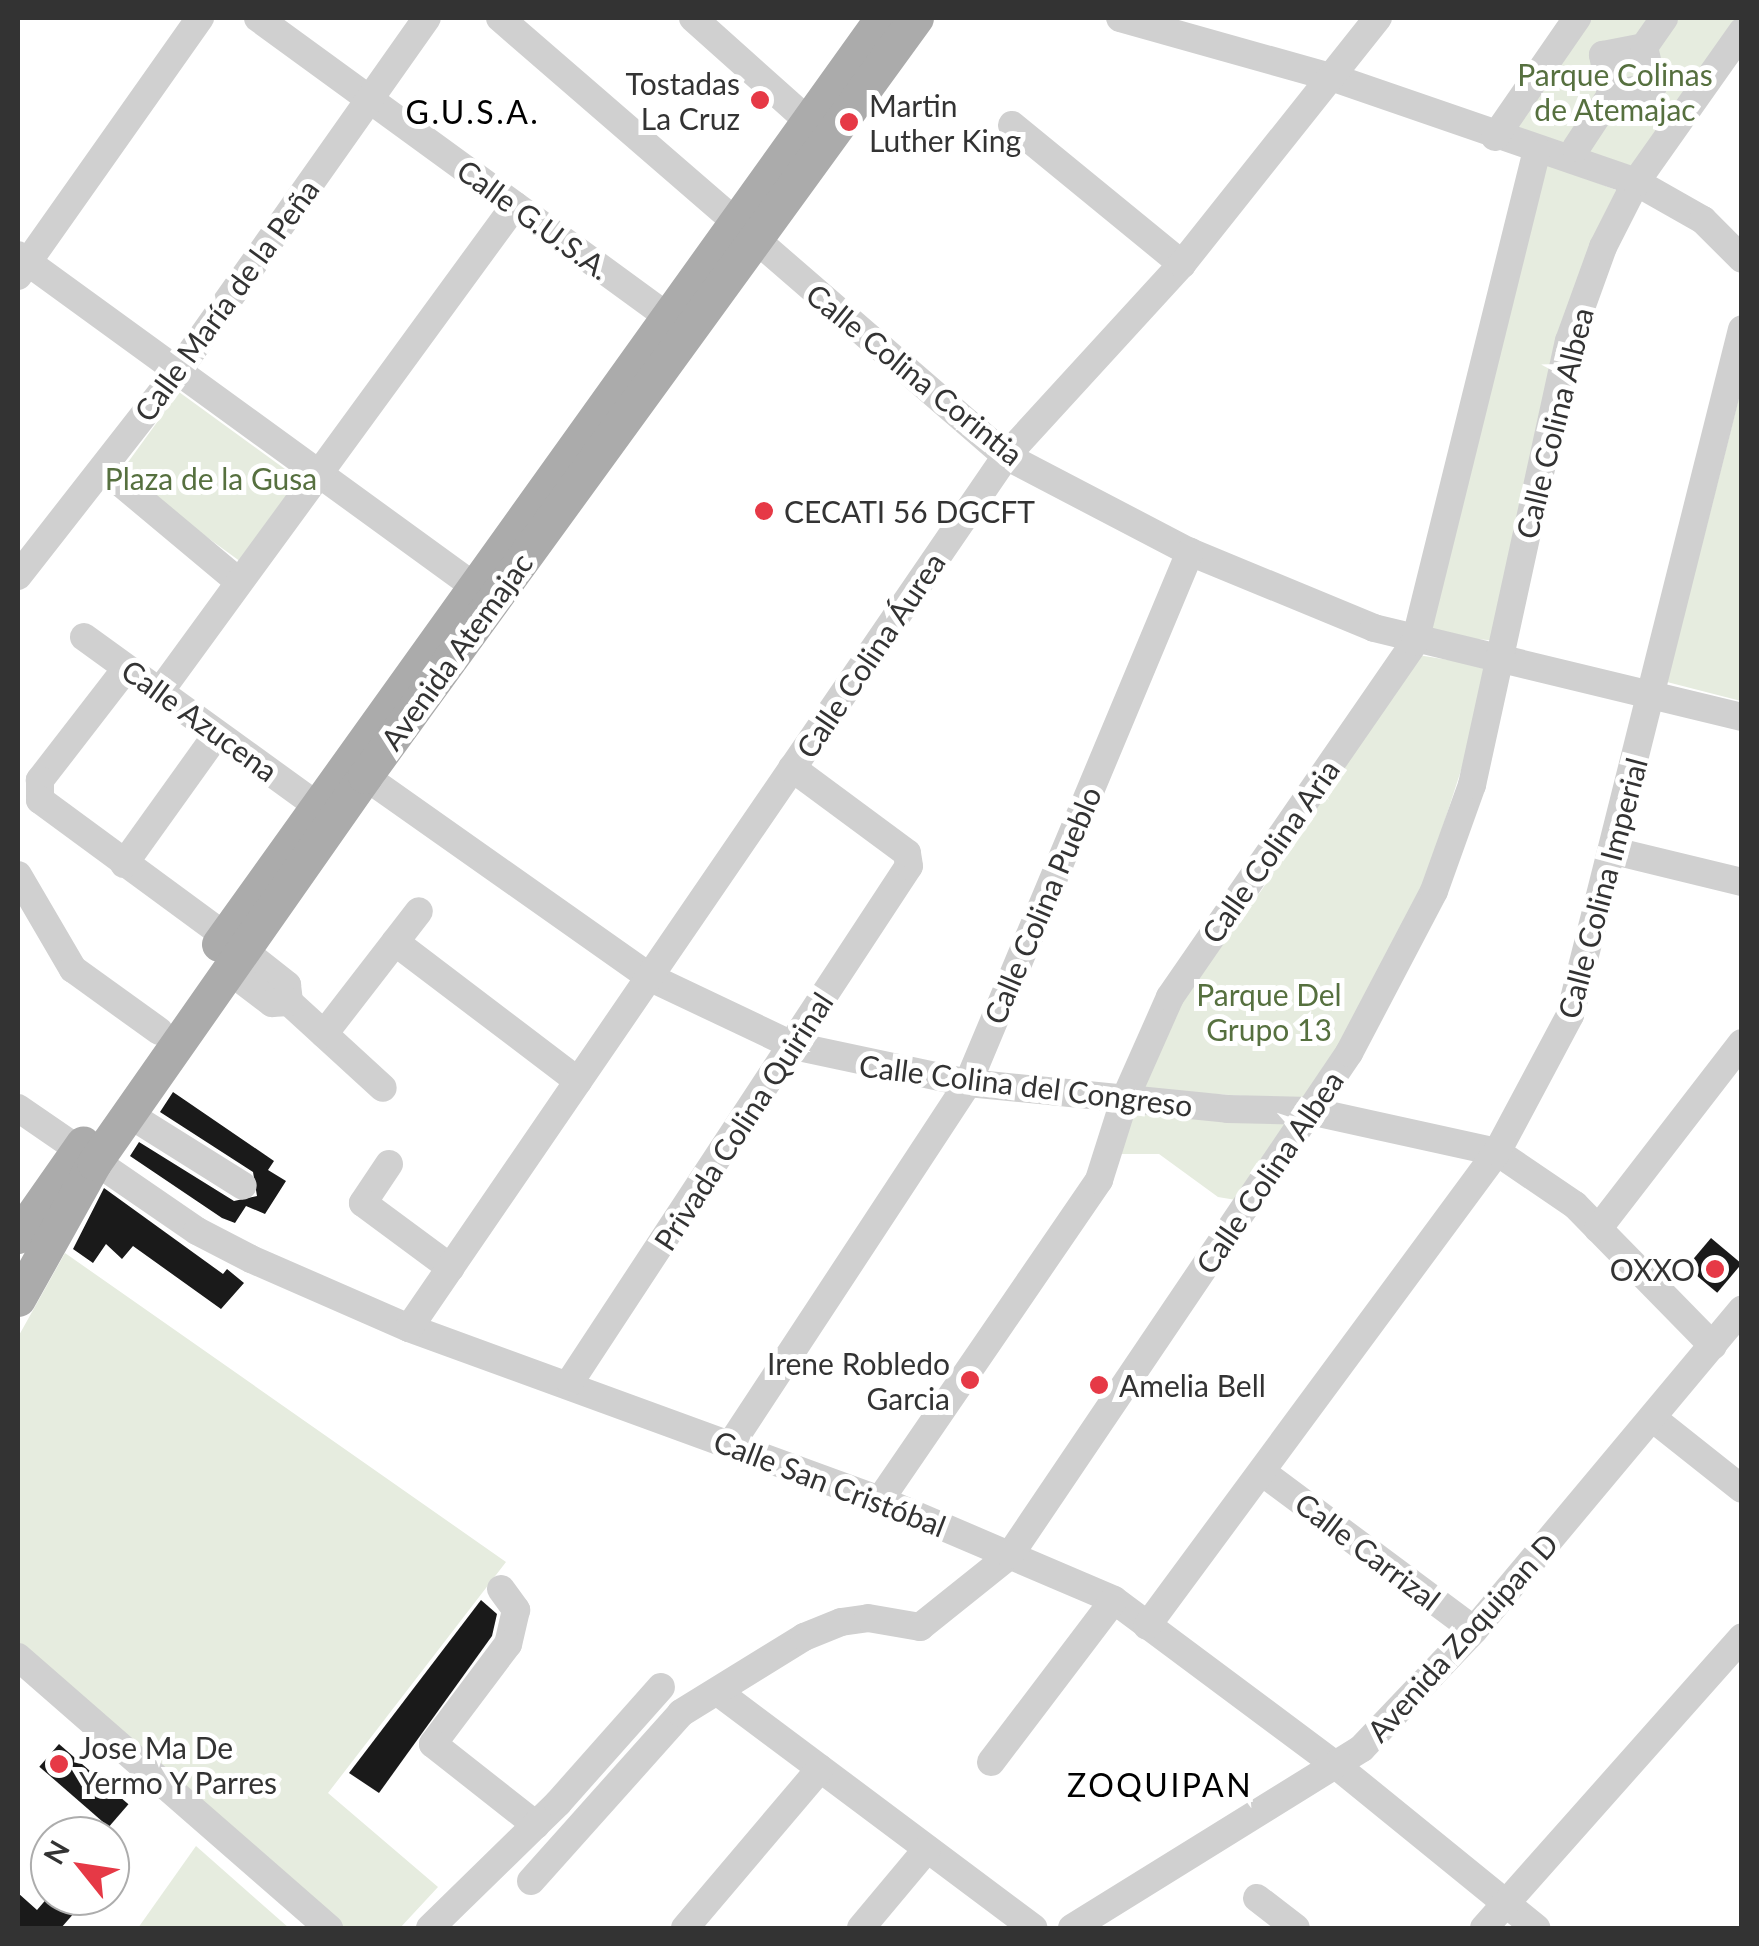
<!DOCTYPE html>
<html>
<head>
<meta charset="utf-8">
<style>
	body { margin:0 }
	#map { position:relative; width:1759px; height:1946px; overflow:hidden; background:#fff; font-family:Lato,sans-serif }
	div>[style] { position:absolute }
	.green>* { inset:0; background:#e6ecdf; transform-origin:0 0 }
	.building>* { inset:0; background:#1a1a1a; transform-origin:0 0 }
	.minor>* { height:28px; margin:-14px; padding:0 14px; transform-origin:14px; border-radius:14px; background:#d0d0d0 }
	.major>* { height:35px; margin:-17.5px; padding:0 17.5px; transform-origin:17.5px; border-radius:17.5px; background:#ababab }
	.dots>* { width:28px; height:28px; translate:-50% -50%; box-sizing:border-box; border:5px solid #fff; border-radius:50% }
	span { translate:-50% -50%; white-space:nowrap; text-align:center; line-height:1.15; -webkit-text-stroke:10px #fff; paint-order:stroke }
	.park-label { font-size:30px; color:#56703f }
	.poi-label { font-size:30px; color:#333 }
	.right { translate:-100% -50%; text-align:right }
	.left { translate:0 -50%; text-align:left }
	.street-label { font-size:30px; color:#333 }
	.neighbourhood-label { font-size:32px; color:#000; letter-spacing:2.5px }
	.frame { position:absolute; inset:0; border:20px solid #333; pointer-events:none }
	.north { position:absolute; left:30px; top:1816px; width:100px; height:100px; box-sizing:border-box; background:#fff; border:2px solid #adadad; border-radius:50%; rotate:300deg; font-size:28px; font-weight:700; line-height:40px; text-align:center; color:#333 }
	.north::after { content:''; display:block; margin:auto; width:35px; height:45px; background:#e63946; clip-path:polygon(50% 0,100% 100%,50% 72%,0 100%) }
</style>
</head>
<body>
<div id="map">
	<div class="green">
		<div style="clip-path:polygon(1589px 18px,1741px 18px,1637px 169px,1512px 130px)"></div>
		<div style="clip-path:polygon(1544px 162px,1621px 192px,1498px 641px,1425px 634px)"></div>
		<div style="clip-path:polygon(1741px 390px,1741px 701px,1667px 682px)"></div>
		<div style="left:179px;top:392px;width:151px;height:101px;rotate:36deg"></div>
		<div style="clip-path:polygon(1418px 655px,1486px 666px,1465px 758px,1410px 928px,1308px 1100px,1139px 1089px,1182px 995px,1261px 891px)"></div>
		<div style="clip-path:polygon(1129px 1110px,1295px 1122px,1242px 1201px,1218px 1197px,1159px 1154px,1118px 1154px)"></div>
		<div style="clip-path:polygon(65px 1253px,506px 1562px,328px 1793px,438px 1887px,400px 1928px,343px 1928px,18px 1643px,18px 1337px)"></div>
		<div style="clip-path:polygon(196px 1846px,289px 1928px,138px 1928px)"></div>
	</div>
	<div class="building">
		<div style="clip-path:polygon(173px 1092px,274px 1161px,268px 1170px,286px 1181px,265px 1214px,246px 1206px,235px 1223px,222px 1218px,130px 1156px,139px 1142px,234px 1201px,257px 1196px,253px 1172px,160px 1112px)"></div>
		<div style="clip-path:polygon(104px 1188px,223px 1274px,227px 1269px,244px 1283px,221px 1309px,133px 1246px,122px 1259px,106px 1244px,93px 1263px,73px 1249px)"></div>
		<div style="left:1711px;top:1238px;width:40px;height:38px;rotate:40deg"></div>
		<div style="clip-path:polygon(481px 1600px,497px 1614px,492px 1636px,379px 1793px,349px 1773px)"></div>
		<div style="left:59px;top:1744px;width:92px;height:30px;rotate:41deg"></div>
		<div style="clip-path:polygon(18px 1893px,37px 1910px,49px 1896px,89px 1896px,61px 1928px,18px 1928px)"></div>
	</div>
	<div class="minor">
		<div style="left:258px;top:18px;width:502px;rotate:36.09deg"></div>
		<div style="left:500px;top:18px;width:669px;rotate:40.88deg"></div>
		<div style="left:1006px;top:456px;width:208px;rotate:27.6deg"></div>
		<div style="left:1190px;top:552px;width:199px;rotate:22.4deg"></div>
		<div style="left:1374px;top:628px;width:379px;rotate:13.6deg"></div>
		<div style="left:693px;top:18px;width:153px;rotate:41.8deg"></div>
		<div style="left:1120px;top:18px;width:222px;rotate:15.7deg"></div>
		<div style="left:1334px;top:78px;width:319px;rotate:19deg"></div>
		<div style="left:1636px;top:182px;width:77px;rotate:29.6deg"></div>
		<div style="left:1703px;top:220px;width:55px;rotate:45deg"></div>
		<div style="left:1644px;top:47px;width:40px;rotate:77deg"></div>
		<div style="left:1653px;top:86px;width:43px;rotate:167.9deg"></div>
		<div style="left:1611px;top:95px;width:41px;rotate:-101.3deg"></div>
		<div style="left:1603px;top:55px;width:42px;rotate:-11deg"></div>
		<div style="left:1644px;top:47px;width:35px;rotate:-55deg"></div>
		<div style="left:1012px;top:125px;width:220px;rotate:39.3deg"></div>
		<div style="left:1495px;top:137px;width:145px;rotate:-55.4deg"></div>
		<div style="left:1576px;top:148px;width:64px;rotate:-56.6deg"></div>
		<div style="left:18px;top:255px;width:560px;rotate:35.99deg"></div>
		<div style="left:18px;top:276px;width:316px;rotate:-54.8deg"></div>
		<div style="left:104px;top:469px;width:175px;rotate:39.9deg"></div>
		<div style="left:18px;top:576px;width:255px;rotate:-52deg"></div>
		<div style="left:175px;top:375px;width:437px;rotate:-54.8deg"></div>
		<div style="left:84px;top:637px;width:285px;rotate:35.9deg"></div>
		<div style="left:118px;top:679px;width:128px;rotate:127.7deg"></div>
		<div style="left:40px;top:780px;width:20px;rotate:90deg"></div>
		<div style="left:40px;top:800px;width:230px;rotate:36.3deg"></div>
		<div style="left:161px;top:690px;width:600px;rotate:-53.87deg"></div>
		<div style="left:349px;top:765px;width:367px;rotate:35.2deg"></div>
		<div style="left:649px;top:977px;width:161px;rotate:25.4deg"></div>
		<div style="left:794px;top:1046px;width:178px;rotate:12deg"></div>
		<div style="left:968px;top:1083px;width:261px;rotate:5.7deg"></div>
		<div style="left:1228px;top:1109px;width:82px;rotate:1.4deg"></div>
		<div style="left:1310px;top:1111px;width:191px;rotate:12.4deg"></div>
		<div style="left:1497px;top:1152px;width:94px;rotate:34.2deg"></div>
		<div style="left:1575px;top:1205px;width:197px;rotate:45.6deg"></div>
		<div style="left:1614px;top:851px;width:132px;rotate:13.6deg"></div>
		<div style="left:124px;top:864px;width:148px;rotate:-54.4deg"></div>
		<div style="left:18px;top:875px;width:109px;rotate:59.7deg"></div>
		<div style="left:73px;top:969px;width:106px;rotate:35.8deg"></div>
		<div style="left:395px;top:942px;width:230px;rotate:37.2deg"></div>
		<div style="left:244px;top:951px;width:55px;rotate:38.3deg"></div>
		<div style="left:287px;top:985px;width:17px;rotate:83deg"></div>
		<div style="left:289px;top:1002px;width:127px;rotate:42.5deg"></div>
		<div style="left:230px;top:971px;width:53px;rotate:37.3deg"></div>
		<div style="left:272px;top:1003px;width:17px;rotate:-3deg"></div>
		<div style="left:324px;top:1034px;width:155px;rotate:-52.3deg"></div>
		<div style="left:18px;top:1108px;width:217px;rotate:34.5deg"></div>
		<div style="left:197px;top:1231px;width:61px;rotate:27.4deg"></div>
		<div style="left:251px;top:1259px;width:172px;rotate:23.6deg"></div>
		<div style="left:409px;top:1328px;width:501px;rotate:20.06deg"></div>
		<div style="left:880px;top:1500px;width:254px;rotate:23.1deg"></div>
		<div style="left:1114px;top:1600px;width:278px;rotate:36.7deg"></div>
		<div style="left:1337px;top:1766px;width:257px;rotate:39.1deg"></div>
		<div style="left:130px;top:1115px;width:133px;rotate:32.1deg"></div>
		<div style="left:389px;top:1164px;width:47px;rotate:123.7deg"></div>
		<div style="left:363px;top:1203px;width:109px;rotate:36.5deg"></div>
		<div style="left:1598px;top:1229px;width:235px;rotate:-52.3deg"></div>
		<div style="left:409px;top:1328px;width:1057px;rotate:-55.6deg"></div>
		<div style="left:1006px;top:456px;width:260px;rotate:-47.5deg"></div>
		<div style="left:1182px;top:264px;width:315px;rotate:-51.5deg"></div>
		<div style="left:570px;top:1382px;width:617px;rotate:-56.7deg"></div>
		<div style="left:909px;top:866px;width:13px;rotate:-99deg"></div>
		<div style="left:907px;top:853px;width:143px;rotate:-143.5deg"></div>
		<div style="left:1655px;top:1420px;width:111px;rotate:38.4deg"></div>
		<div style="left:731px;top:1444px;width:432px;rotate:-56.7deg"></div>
		<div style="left:968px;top:1083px;width:576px;rotate:-67.31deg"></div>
		<div style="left:1262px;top:1472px;width:264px;rotate:36.7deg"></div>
		<div style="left:880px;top:1500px;width:388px;rotate:-55.6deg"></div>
		<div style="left:1099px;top:1180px;width:83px;rotate:-72.4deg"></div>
		<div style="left:1124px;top:1101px;width:114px;rotate:-66.1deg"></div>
		<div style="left:1170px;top:997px;width:431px;rotate:-55.4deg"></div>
		<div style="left:1415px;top:642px;width:507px;rotate:-76.07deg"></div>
		<div style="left:501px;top:1589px;width:26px;rotate:54deg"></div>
		<div style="left:516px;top:1610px;width:35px;rotate:103deg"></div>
		<div style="left:508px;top:1644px;width:125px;rotate:126.9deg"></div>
		<div style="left:433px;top:1744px;width:131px;rotate:38.2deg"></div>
		<div style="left:1147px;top:1626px;width:589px;rotate:-53.56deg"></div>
		<div style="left:1497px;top:1152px;width:155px;rotate:-61.9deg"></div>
		<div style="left:1570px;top:1015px;width:707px;rotate:-75.92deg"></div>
		<div style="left:18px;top:1657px;width:413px;rotate:41.1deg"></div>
		<div style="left:718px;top:1692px;width:394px;rotate:36.8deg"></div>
		<div style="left:991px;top:1762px;width:203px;rotate:-52.8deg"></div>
		<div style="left:531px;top:1881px;width:225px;rotate:-48.2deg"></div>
		<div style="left:681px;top:1713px;width:145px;rotate:-31.7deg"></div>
		<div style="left:804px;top:1637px;width:40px;rotate:-22deg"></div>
		<div style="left:841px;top:1622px;width:27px;rotate:-8deg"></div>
		<div style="left:868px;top:1618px;width:53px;rotate:9.8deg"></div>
		<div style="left:920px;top:1627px;width:115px;rotate:-38.7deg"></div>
		<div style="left:1010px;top:1555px;width:606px;rotate:-55.97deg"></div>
		<div style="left:1349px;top:1053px;width:183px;rotate:-62.3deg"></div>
		<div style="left:1434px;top:891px;width:113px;rotate:-70.3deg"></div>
		<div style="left:1472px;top:785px;width:454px;rotate:-77.7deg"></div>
		<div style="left:1569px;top:341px;width:100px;rotate:-70.1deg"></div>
		<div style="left:1603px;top:247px;width:73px;rotate:-63.1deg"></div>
		<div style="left:1636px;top:182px;width:184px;rotate:-54.8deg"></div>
		<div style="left:1257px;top:1898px;width:49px;rotate:37.6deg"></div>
		<div style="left:430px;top:1928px;width:179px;rotate:-44.3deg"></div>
		<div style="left:558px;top:1803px;width:155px;rotate:-48.4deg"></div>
		<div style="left:685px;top:1928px;width:209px;rotate:-49.7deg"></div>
		<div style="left:861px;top:1928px;width:103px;rotate:-50.1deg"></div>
		<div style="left:1072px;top:1928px;width:341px;rotate:-31.8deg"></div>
		<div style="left:1362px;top:1748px;width:163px;rotate:-46.5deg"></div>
		<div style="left:1474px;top:1630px;width:418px;rotate:-50.1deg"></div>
		<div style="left:1484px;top:1928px;width:389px;rotate:-48.4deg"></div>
	</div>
	<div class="major">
		<div style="left:219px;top:944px;width:1139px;rotate:-54.4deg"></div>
		<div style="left:18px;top:1236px;width:113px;rotate:-55deg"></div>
		<div style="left:18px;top:1299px;width:156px;rotate:-60.8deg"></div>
		<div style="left:94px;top:1163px;width:472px;rotate:-55deg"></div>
		<div style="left:365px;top:776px;width:937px;rotate:-53.99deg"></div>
	</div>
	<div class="dots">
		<div style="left:760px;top:100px;background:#e63946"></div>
		<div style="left:849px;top:122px;background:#e63946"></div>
		<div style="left:764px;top:511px;background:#e63946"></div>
		<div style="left:1715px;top:1269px;background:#e63946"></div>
		<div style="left:970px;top:1380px;background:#e63946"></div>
		<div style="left:1099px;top:1385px;background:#e63946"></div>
		<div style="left:59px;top:1764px;background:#e63946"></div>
	</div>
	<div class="park-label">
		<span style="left:1615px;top:91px">Parque Colinas<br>de Atemajac</span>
		<span style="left:211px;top:478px">Plaza de la Gusa</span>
		<span style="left:1269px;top:1011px">Parque Del<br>Grupo 13</span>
	</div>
	<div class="poi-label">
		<span class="right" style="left:740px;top:100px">Tostadas<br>La Cruz</span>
		<span class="left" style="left:869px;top:122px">Martin<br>Luther King</span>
		<span class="left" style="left:784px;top:511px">CECATI 56 DGCFT</span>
		<span class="right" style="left:1695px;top:1269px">OXXO</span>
		<span class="right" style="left:950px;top:1380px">Irene Robledo<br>Garcia</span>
		<span class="left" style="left:1119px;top:1385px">Amelia Bell</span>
		<span class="left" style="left:79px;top:1764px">Jose Ma De<br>Yermo Y Parres</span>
	</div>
	<div class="street-label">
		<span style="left:534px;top:219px;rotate:36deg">Calle G.U.S.A.</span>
		<span style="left:226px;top:300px;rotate:-54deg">Calle María de la Peña</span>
		<span style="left:915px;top:374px;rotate:39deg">Calle Colina Corintia</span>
		<span style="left:1554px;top:423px;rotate:-76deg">Calle Colina Albea</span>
		<span style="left:456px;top:651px;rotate:-54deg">Avenida Atemajac</span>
		<span style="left:870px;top:655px;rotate:-56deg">Calle Colina Áurea</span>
		<span style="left:200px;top:720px;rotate:36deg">Calle Azucena</span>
		<span style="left:1270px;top:851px;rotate:-55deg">Calle Colina Aria</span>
		<span style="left:1602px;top:888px;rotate:-75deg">Calle Colina Imperial</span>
		<span style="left:1042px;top:905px;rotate:-67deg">Calle Colina Pueblo</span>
		<span style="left:1026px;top:1085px;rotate:7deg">Calle Colina del Congreso</span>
		<span style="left:743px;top:1121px;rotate:-57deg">Privada Colina Quirinal</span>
		<span style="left:1269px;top:1172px;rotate:-56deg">Calle Colina Albea</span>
		<span style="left:830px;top:1483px;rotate:21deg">Calle San Cristóbal</span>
		<span style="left:1368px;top:1551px;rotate:37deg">Calle Carrizal</span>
		<span style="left:1462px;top:1637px;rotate:-48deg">Avenida Zoquipan D</span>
	</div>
	<div class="neighbourhood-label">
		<span style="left:473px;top:112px">G.U.S.A.</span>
		<span style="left:1160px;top:1785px">ZOQUIPAN</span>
	</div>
	<div class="frame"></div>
	<div class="north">N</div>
</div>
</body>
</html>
